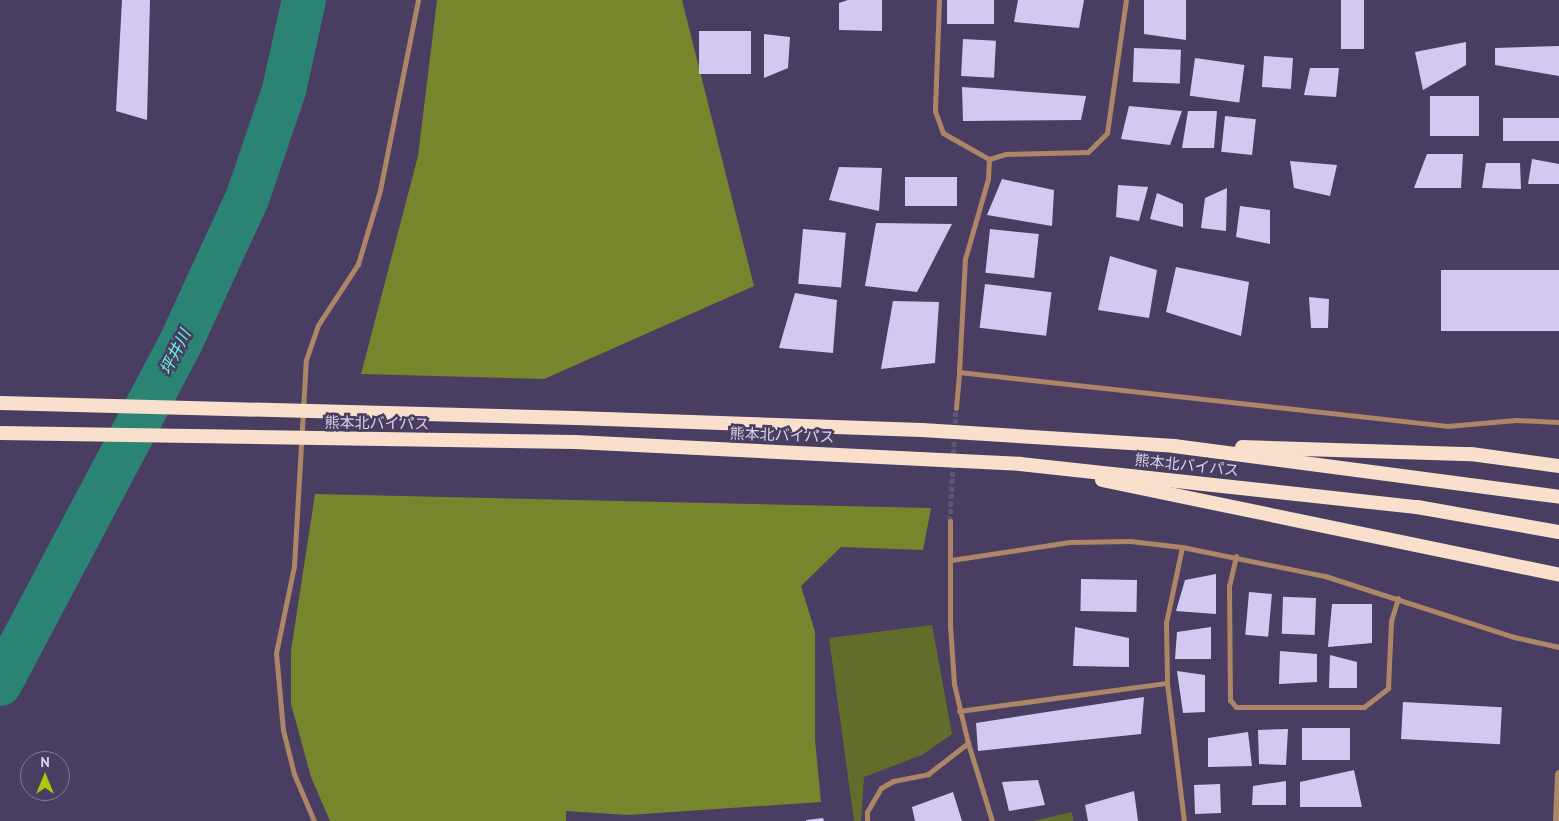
<!DOCTYPE html>
<html>
<head>
<meta charset="utf-8">
<style>
	body { margin:0 }
	#map { position:relative; width:1559px; height:821px; overflow:hidden; background:#493e61; font-family:"PT Sans","Noto Sans JP",sans-serif }
	div>[style] { position:absolute }
	.green>* { inset:0; background:#626d2b }
	.forest>* { inset:0; background:#77862c }
	.river>* { height:44px; margin:-22px; padding:0 22px; transform-origin:22px; border-radius:22px; background:#2b8473 }
	.building>* { inset:0; background:#d3c8f1; transform-origin:0 0 }
	.minor-tunnel>* { height:5px; margin-top:-2.5px; transform-origin:0; background:repeating-linear-gradient(90deg,#5e5475 0 5px,transparent 0 7.5px) }
	.minor>* { height:5px; margin:-2.5px; padding:0 2.5px; transform-origin:2.5px; border-radius:2.5px; background:#ad8567 }
	.tertiary>* { height:9px; margin:-4.5px; padding:0 4.5px; transform-origin:4.5px; border-radius:4.5px; background:#ad8567 }
	.trunk>* { height:14px; margin:-7px; padding:0 7px; transform-origin:7px; border-radius:7px; background:#f8e0cd }
	.trunk-bridge>* { height:14px; margin:-7px; padding:0 7px; transform-origin:7px; border-radius:7px; background:#f8e0cd }
	span { translate:-50% -50%; white-space:nowrap; text-align:center; line-height:1.15; -webkit-text-stroke:5px #493e61; paint-order:stroke }
	.street-label { font-size:15px; color:#d8d3e8 }
	.water-label { font-size:16px; color:#5dfddf; font-style:italic }
	.north { position:absolute; left:20px; top:751px; width:50px; height:50px; box-sizing:border-box; background:#493e61; border:1px solid #827a97; border-radius:50%; rotate:0deg; font-size:14px; font-weight:700; line-height:20px; text-align:center; color:#d8d3e8 }
	.north::after { content:''; display:block; margin:auto; width:18px; height:22px; background:#aec60b; clip-path:polygon(50% 0,100% 100%,50% 72%,0 100%) }
</style>
</head>
<body>
<div id="map">
	<div class="green">
		<div style="clip-path:polygon(932px 625px,952px 734px,922px 755px,864px 777px,861px 821px,854px 821px,829px 638px)"></div>
		<div style="clip-path:polygon(1072px 812px,1073px 821px,1033px 821px)"></div>
	</div>
	<div class="forest">
		<div style="clip-path:polygon(437px 0,682px 0,754px 286px,544px 379px,361px 374px,418px 156px)"></div>
		<div style="clip-path:polygon(315px 494px,931px 508px,923px 550px,841px 547px,801px 586px,815px 632px,815px 740px,821px 802px,628px 815px,566px 811px,566px 821px,330px 821px,311px 777px,291px 704px,291px 651px)"></div>
	</div>
	<div class="river">
		<div style="left:0;top:684px;width:387px;rotate:-62.1deg"></div>
		<div style="left:181px;top:342px;width:161px;rotate:-65.3deg"></div>
		<div style="left:248px;top:196px;width:112px;rotate:-71.2deg"></div>
		<div style="left:284px;top:90px;width:92px;rotate:-77.5deg"></div>
	</div>
	<div class="building">
		<div style="clip-path:polygon(122px 0,150px 0,147px 120px,116px 111px)"></div>
		<div style="clip-path:polygon(848px 0,882px 0,882px 31px,839px 30px,839px 3px)"></div>
		<div style="left:947px;top:0;width:47px;height:24px"></div>
		<div style="clip-path:polygon(1018px 0,1084px 0,1079px 28px,1014px 22px)"></div>
		<div style="clip-path:polygon(1144px 0,1186px 0,1186px 40px,1144px 34px)"></div>
		<div style="left:1341px;top:0;width:23px;height:49px"></div>
		<div style="left:699px;top:31px;width:52px;height:43px"></div>
		<div style="clip-path:polygon(764px 34px,790px 37px,788px 68px,764px 78px)"></div>
		<div style="left:963px;top:39px;width:33px;height:37px;rotate:3deg"></div>
		<div style="clip-path:polygon(1466px 42px,1466px 65px,1423px 90px,1415px 52px)"></div>
		<div style="clip-path:polygon(1559px 46px,1559px 76px,1495px 65px,1495px 48px)"></div>
		<div style="left:1134px;top:48px;width:47px;height:34px;rotate:2deg"></div>
		<div style="left:1195px;top:58px;width:50px;height:38px;rotate:8deg"></div>
		<div style="left:1293px;top:58px;width:31px;height:29px;rotate:94deg"></div>
		<div style="clip-path:polygon(1310px 68px,1339px 68px,1336px 97px,1304px 95px)"></div>
		<div style="clip-path:polygon(962px 87px,1086px 96px,1081px 120px,963px 121px)"></div>
		<div style="left:1430px;top:96px;width:49px;height:40px"></div>
		<div style="clip-path:polygon(1129px 106px,1182px 111px,1170px 145px,1121px 139px)"></div>
		<div style="clip-path:polygon(1188px 111px,1217px 111px,1214px 148px,1182px 148px)"></div>
		<div style="left:1225px;top:116px;width:31px;height:36px;rotate:6deg"></div>
		<div style="left:1559px;top:118px;width:23px;height:56px;rotate:90deg"></div>
		<div style="clip-path:polygon(1427px 154px,1463px 154px,1461px 188px,1414px 188px)"></div>
		<div style="clip-path:polygon(1532px 159px,1559px 164px,1559px 184px,1528px 184px)"></div>
		<div style="clip-path:polygon(1290px 161px,1337px 165px,1330px 196px,1294px 188px)"></div>
		<div style="clip-path:polygon(1486px 163px,1520px 163px,1521px 189px,1482px 188px)"></div>
		<div style="clip-path:polygon(839px 167px,882px 168px,879px 211px,829px 200px)"></div>
		<div style="left:905px;top:177px;width:52px;height:29px"></div>
		<div style="clip-path:polygon(1002px 179px,1054px 190px,1052px 226px,987px 215px)"></div>
		<div style="clip-path:polygon(1118px 185px,1148px 187px,1139px 221px,1116px 217px)"></div>
		<div style="clip-path:polygon(1227px 188px,1226px 231px,1201px 228px,1205px 198px)"></div>
		<div style="clip-path:polygon(1157px 193px,1183px 204px,1183px 227px,1150px 219px)"></div>
		<div style="clip-path:polygon(1240px 206px,1270px 210px,1270px 244px,1236px 237px)"></div>
		<div style="clip-path:polygon(876px 223px,952px 224px,917px 292px,865px 286px)"></div>
		<div style="left:803px;top:229px;width:43px;height:55px;rotate:5deg"></div>
		<div style="left:990px;top:229px;width:49px;height:44px;rotate:6deg"></div>
		<div style="clip-path:polygon(1110px 256px,1157px 270px,1149px 318px,1098px 310px)"></div>
		<div style="clip-path:polygon(1176px 267px,1249px 282px,1241px 336px,1166px 312px)"></div>
		<div style="left:1559px;top:270px;width:61px;height:118px;rotate:90deg"></div>
		<div style="left:985px;top:284px;width:67px;height:44px;rotate:7deg"></div>
		<div style="clip-path:polygon(795px 293px,837px 300px,833px 353px,779px 348px)"></div>
		<div style="clip-path:polygon(1309px 297px,1329px 299px,1328px 328px,1311px 328px)"></div>
		<div style="clip-path:polygon(893px 301px,939px 302px,935px 363px,881px 369px)"></div>
		<div style="clip-path:polygon(1216px 574px,1216px 614px,1176px 611px,1185px 580px)"></div>
		<div style="left:1081px;top:579px;width:56px;height:32px;rotate:1deg"></div>
		<div style="left:1249px;top:592px;width:23px;height:43px;rotate:5deg"></div>
		<div style="left:1316px;top:598px;width:37px;height:33px;rotate:92deg"></div>
		<div style="clip-path:polygon(1332px 604px,1372px 604px,1372px 643px,1328px 647px)"></div>
		<div style="clip-path:polygon(1075px 627px,1129px 638px,1129px 667px,1073px 666px)"></div>
		<div style="clip-path:polygon(1211px 627px,1211px 659px,1175px 659px,1177px 632px)"></div>
		<div style="clip-path:polygon(1280px 651px,1317px 654px,1317px 682px,1279px 684px)"></div>
		<div style="clip-path:polygon(1330px 655px,1357px 662px,1357px 688px,1329px 688px)"></div>
		<div style="clip-path:polygon(1177px 671px,1205px 675px,1205px 712px,1183px 713px)"></div>
		<div style="clip-path:polygon(1144px 697px,1141px 734px,978px 751px,976px 723px)"></div>
		<div style="left:1403px;top:702px;width:99px;height:37px;rotate:3deg"></div>
		<div style="left:1350px;top:728px;width:32px;height:48px;rotate:90deg"></div>
		<div style="clip-path:polygon(1288px 729px,1286px 765px,1259px 764px,1258px 730px)"></div>
		<div style="clip-path:polygon(1248px 732px,1252px 766px,1208px 767px,1208px 738px)"></div>
		<div style="clip-path:polygon(1354px 770px,1362px 807px,1300px 807px,1300px 782px)"></div>
		<div style="clip-path:polygon(1038px 780px,1045px 805px,1009px 811px,1002px 782px)"></div>
		<div style="clip-path:polygon(1286px 781px,1286px 805px,1252px 805px,1253px 786px)"></div>
		<div style="left:1220px;top:784px;width:29px;height:26px;rotate:88deg"></div>
		<div style="clip-path:polygon(1134px 791px,1138px 821px,1088px 821px,1085px 805px)"></div>
		<div style="clip-path:polygon(953px 792px,962px 821px,915px 821px,912px 807px)"></div>
		<div style="clip-path:polygon(823px 818px,824px 821px,806px 821px,806px 820px)"></div>
	</div>
	<div class="minor-tunnel">
		<div style="left:950px;top:521px;width:113px;rotate:-87deg"></div>
	</div>
	<div class="minor">
		<div style="left:939px;top:0;width:111px;rotate:92.1deg"></div>
		<div style="left:935px;top:111px;width:23px;rotate:70deg"></div>
		<div style="left:943px;top:133px;width:53px;rotate:29.5deg"></div>
		<div style="left:989px;top:159px;width:17px;rotate:-17deg"></div>
		<div style="left:1005px;top:154px;width:83px;rotate:-1.4deg"></div>
		<div style="left:1088px;top:152px;width:27px;rotate:-45deg"></div>
		<div style="left:1107px;top:133px;width:134px;rotate:-81.9deg"></div>
		<div style="left:959px;top:372px;width:113px;rotate:-87deg"></div>
		<div style="left:965px;top:259px;width:83px;rotate:-74deg"></div>
		<div style="left:988px;top:179px;width:20px;rotate:-87deg"></div>
		<div style="left:956px;top:408px;width:36px;rotate:-85deg"></div>
		<div style="left:959px;top:372px;width:491px;rotate:6.3deg"></div>
		<div style="left:1447px;top:426px;width:69px;rotate:-5deg"></div>
		<div style="left:1516px;top:420px;width:43px;rotate:2.7deg"></div>
		<div style="left:950px;top:521px;width:104px;rotate:90deg"></div>
		<div style="left:950px;top:625px;width:59px;rotate:86.1deg"></div>
		<div style="left:954px;top:684px;width:61px;rotate:76.7deg"></div>
		<div style="left:968px;top:743px;width:82px;rotate:72.9deg"></div>
		<div style="left:1182px;top:547px;width:146px;rotate:11.5deg"></div>
		<div style="left:1325px;top:576px;width:199px;rotate:17.9deg"></div>
		<div style="left:1514px;top:637px;width:46px;rotate:12.5deg"></div>
		<div style="left:1236px;top:556px;width:31px;rotate:103deg"></div>
		<div style="left:1229px;top:586px;width:114px;rotate:89.5deg"></div>
		<div style="left:1230px;top:700px;width:9px;rotate:49deg"></div>
		<div style="left:1236px;top:707px;width:128px"></div>
		<div style="left:1364px;top:707px;width:31px;rotate:-38deg"></div>
		<div style="left:1388px;top:688px;width:67px;rotate:-87.4deg"></div>
		<div style="left:1391px;top:621px;width:24px;rotate:-73deg"></div>
		<div style="left:951px;top:560px;width:120px;rotate:-8.6deg"></div>
		<div style="left:1070px;top:542px;width:60px;rotate:-1deg"></div>
		<div style="left:1130px;top:541px;width:52px;rotate:6.6deg"></div>
		<div style="left:1182px;top:547px;width:78px;rotate:101.9deg"></div>
		<div style="left:1166px;top:623px;width:60px;rotate:89deg"></div>
		<div style="left:1167px;top:683px;width:139px;rotate:83deg"></div>
		<div style="left:959px;top:711px;width:210px;rotate:-7.7deg"></div>
		<div style="left:314px;top:821px;width:51px;rotate:-113.1deg"></div>
		<div style="left:294px;top:774px;width:45px;rotate:-104deg"></div>
		<div style="left:283px;top:730px;width:77px;rotate:-95.2deg"></div>
		<div style="left:276px;top:653px;width:89px;rotate:-78.3deg"></div>
		<div style="left:294px;top:566px;width:206px;rotate:-86.7deg"></div>
		<div style="left:306px;top:360px;width:37px;rotate:-71deg"></div>
		<div style="left:318px;top:325px;width:73px;rotate:-56.7deg"></div>
		<div style="left:358px;top:264px;width:77px;rotate:-73.4deg"></div>
		<div style="left:380px;top:190px;width:194px;rotate:-78.7deg"></div>
		<div style="left:867px;top:821px;width:9px;rotate:-90deg"></div>
		<div style="left:867px;top:812px;width:28px;rotate:-60deg"></div>
		<div style="left:881px;top:788px;width:14px;rotate:-30deg"></div>
		<div style="left:893px;top:781px;width:36px;rotate:-11deg"></div>
		<div style="left:928px;top:774px;width:51px;rotate:-37.8deg"></div>
	</div>
	<div class="tertiary">
		<div style="left:1557px;top:821px;width:47px;rotate:-87.6deg"></div>
	</div>
	<div class="trunk">
		<div style="left:576px;top:418px;width:346px;rotate:2deg"></div>
		<div style="left:922px;top:430px;width:253px;rotate:3.6deg"></div>
		<div style="left:1174px;top:446px;width:388px;rotate:7.5deg"></div>
		<div style="left:575px;top:442px;width:446px;rotate:2.8deg"></div>
		<div style="left:1020px;top:464px;width:399px;rotate:6.2deg"></div>
		<div style="left:1417px;top:507px;width:144px;rotate:10deg"></div>
		<div style="left:1242px;top:447px;width:229px;rotate:1.8deg"></div>
		<div style="left:1471px;top:454px;width:89px;rotate:7.8deg"></div>
		<div style="left:1102px;top:480px;width:467px;rotate:11.7deg"></div>
	</div>
	<div class="trunk-bridge">
		<div style="left:0;top:403px;width:576px;rotate:1.49deg"></div>
		<div style="left:0;top:433px;width:575px;rotate:0.9deg"></div>
	</div>
	<div class="street-label">
		<span style="left:377px;top:423px;rotate:1deg">熊本北バイパス</span>
		<span style="left:782px;top:435px;rotate:2deg">熊本北バイパス</span>
		<span style="left:1187px;top:465px;rotate:6deg">熊本北バイパス</span>
	</div>
	<div class="water-label">
		<span style="left:175px;top:352px;rotate:-63deg">坪井川</span>
	</div>
	<div class="north">N</div>
</div>
</body>
</html>
